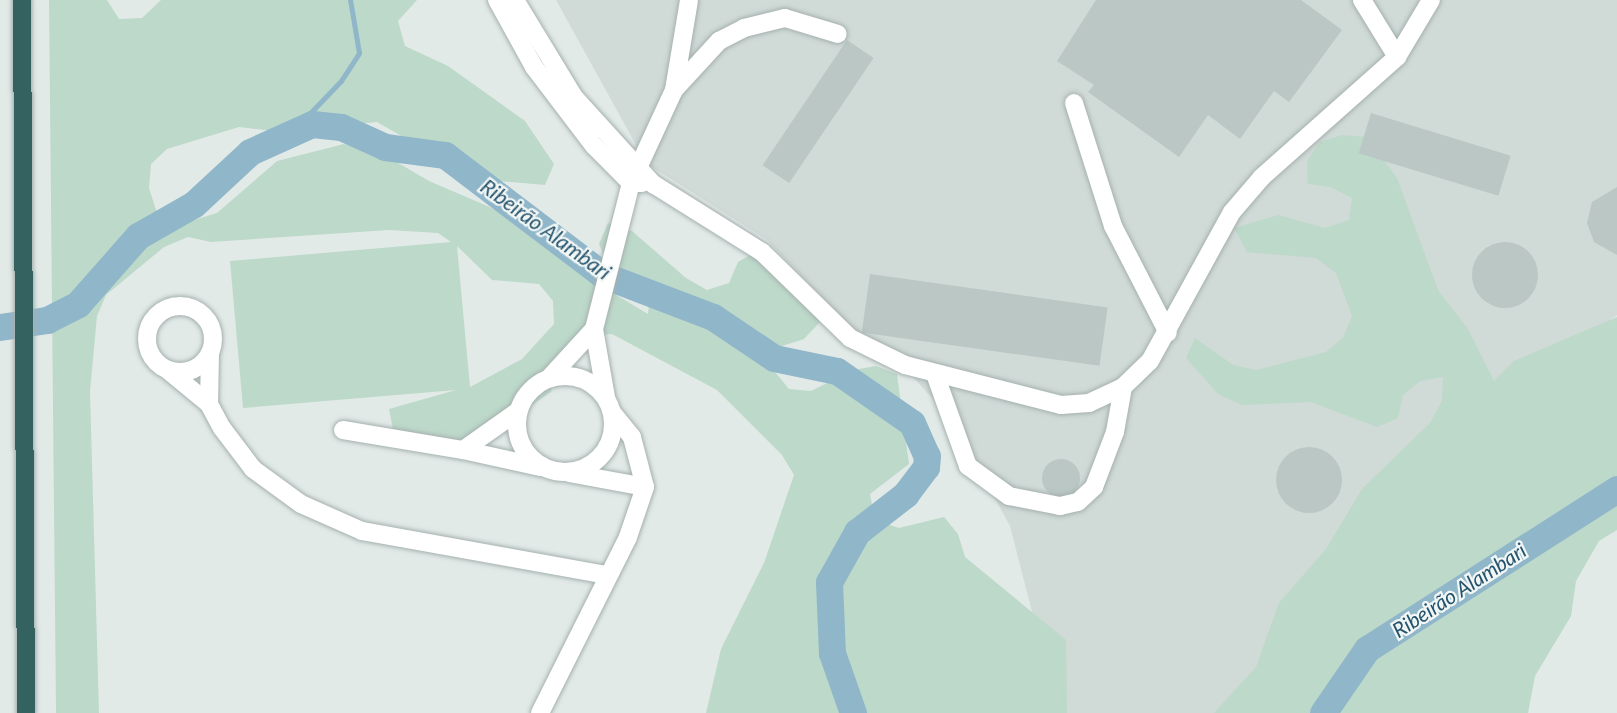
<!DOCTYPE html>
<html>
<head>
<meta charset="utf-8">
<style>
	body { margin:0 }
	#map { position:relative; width:1617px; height:713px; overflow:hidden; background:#e2eae8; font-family:Lato,sans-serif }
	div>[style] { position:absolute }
	.built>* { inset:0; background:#d0dad7 }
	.green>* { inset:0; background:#bdd9ca }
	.stream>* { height:4.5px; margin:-2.25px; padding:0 2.25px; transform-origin:2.25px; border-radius:2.25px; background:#90b6c9 }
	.river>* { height:27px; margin:-13.5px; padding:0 13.5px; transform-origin:13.5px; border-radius:13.5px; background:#90b6c9 }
	.building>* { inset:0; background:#bac7c4; transform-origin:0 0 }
	.round { border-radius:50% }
	.roads { filter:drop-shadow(0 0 2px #a5b1af) drop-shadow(0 0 2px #a5b1af) }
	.minor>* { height:18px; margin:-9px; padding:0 9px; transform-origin:9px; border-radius:9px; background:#fff }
	.minor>.ring { margin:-9px; padding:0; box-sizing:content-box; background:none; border:18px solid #fff; border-radius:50% }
	.highway>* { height:18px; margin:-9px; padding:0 9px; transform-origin:9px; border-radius:9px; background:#336261 }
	span { translate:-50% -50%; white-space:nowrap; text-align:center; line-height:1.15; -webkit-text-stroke:4.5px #f2f7f5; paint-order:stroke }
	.water-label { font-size:21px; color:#25546e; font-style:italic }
</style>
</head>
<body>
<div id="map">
	<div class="built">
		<div style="clip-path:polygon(556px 0,1617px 0,1617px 315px,1380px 488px,1275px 713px,1058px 713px,1010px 526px,952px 420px,885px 346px,853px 330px,767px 240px,646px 163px)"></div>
	</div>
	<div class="green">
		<div style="clip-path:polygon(evenodd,49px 0,107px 0,119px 19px,142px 18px,161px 0,417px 0,398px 21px,405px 46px,448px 66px,525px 121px,554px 164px,545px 185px,476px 179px,377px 122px,283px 132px,239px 127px,167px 149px,151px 164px,149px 188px,156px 210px,170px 227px,217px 213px,277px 161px,344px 144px,388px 157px,429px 181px,536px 227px,588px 278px,648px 314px,650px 292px,610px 268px,599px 244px,608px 223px,632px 231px,686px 278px,707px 290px,729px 283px,738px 262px,759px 250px,813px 300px,820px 322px,804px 339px,779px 347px,775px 372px,789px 389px,811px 391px,853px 370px,876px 366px,897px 374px,909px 464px,870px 494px,875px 520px,899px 528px,944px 517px,958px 534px,965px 557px,1066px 640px,1067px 713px,706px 713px,721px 649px,764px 563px,794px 475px,782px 455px,717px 390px,612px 334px,588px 336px,556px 370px,551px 392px,493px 431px,471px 438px,448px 442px,394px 434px,389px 409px,456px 390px,243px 408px,230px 261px,451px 242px,438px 233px,389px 230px,211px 242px,188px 237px,164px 247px,106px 295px,97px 316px,90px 391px,99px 713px,56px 713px,49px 0,457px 246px,492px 280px,539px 284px,553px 301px,554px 324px,522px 359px,470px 387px,457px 246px)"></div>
		<div style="clip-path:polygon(1342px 135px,1366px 137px,1397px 178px,1438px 290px,1468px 329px,1494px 381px,1514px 361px,1617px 317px,1617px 530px,1599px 541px,1576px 581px,1571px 616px,1535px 676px,1528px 713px,1214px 713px,1256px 667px,1279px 603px,1326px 549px,1362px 489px,1430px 423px,1442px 401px,1443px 377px,1420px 381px,1403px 395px,1398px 418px,1377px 427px,1311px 402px,1242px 405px,1218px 394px,1186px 358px,1195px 338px,1233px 365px,1256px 370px,1326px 352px,1343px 338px,1352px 316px,1336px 273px,1316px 258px,1247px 252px,1234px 228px,1278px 215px,1325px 228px,1349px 220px,1352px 198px,1330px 187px,1308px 184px,1307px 161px,1320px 142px)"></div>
	</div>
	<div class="stream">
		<div style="left:293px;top:131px;width:69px;rotate:-46.2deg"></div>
		<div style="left:341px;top:81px;width:33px;rotate:-57deg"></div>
		<div style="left:359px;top:53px;width:54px;rotate:-99.6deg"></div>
	</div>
	<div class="river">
		<div style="left:0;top:327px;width:48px;rotate:-8.5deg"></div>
		<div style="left:47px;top:320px;width:35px;rotate:-27deg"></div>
		<div style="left:78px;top:304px;width:91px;rotate:-48.6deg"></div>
		<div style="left:138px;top:236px;width:64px;rotate:-29.7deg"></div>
		<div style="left:194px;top:204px;width:76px;rotate:-42.9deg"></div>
		<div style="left:250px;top:152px;width:68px;rotate:-24.3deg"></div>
		<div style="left:312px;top:124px;width:29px;rotate:6deg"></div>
		<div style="left:341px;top:127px;width:48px;rotate:24.4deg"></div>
		<div style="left:385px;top:147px;width:61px;rotate:7.6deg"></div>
		<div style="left:445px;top:155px;width:198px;rotate:37.2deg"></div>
		<div style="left:603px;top:275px;width:118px;rotate:20.9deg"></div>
		<div style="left:713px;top:317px;width:73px;rotate:33.9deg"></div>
		<div style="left:774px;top:358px;width:64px;rotate:11.7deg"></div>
		<div style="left:837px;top:371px;width:91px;rotate:34.7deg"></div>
		<div style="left:912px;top:423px;width:36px;rotate:66deg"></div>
		<div style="left:927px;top:456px;width:11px;rotate:95deg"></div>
		<div style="left:926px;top:467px;width:34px;rotate:127deg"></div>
		<div style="left:906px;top:494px;width:62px;rotate:142.2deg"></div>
		<div style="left:857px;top:532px;width:57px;rotate:119.2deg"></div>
		<div style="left:829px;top:582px;width:71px;rotate:87.6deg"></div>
		<div style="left:832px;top:653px;width:64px;rotate:70.7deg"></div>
		<div style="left:1323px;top:713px;width:78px;rotate:-55.5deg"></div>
		<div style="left:1367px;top:649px;width:297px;rotate:-32.6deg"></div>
	</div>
	<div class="building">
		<div style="clip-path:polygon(1096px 0,1301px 0,1342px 30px,1289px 102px,1274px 91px,1240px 139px,1208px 115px,1179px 157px,1088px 92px,1094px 85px,1057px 61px)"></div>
		<div style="left:847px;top:40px;width:32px;height:151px;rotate:34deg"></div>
		<div style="left:1371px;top:113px;width:146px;height:42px;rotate:17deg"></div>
		<div style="clip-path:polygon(1617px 187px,1617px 255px,1594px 242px,1587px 223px,1592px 202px)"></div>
		<div class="round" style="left:1472px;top:242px;width:66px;height:66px"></div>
		<div style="left:870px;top:274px;width:240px;height:59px;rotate:8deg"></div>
		<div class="round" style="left:1276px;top:447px;width:66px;height:66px"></div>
		<div class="round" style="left:1042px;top:459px;width:38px;height:38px"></div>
	</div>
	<div class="roads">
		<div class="minor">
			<div style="left:497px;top:0;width:77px;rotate:61.1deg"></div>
			<div style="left:534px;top:67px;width:99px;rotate:52.8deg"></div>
			<div style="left:594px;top:146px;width:52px;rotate:45deg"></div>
			<div style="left:631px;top:183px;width:11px"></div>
			<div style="left:515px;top:0;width:114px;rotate:58.7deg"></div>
			<div style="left:574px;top:97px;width:118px;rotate:47.8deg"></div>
			<div style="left:653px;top:184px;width:128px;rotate:32deg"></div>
			<div style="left:762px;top:252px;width:123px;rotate:44.3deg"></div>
			<div style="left:850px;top:338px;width:61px;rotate:26.1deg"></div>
			<div style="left:905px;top:365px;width:161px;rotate:14.4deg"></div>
			<div style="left:1061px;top:405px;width:28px;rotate:-4deg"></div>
			<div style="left:1089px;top:403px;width:38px;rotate:-25deg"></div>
			<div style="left:1123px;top:387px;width:37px;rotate:-44deg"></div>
			<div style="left:1150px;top:361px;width:170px;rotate:-61.2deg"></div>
			<div style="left:1232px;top:212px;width:46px;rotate:-49.4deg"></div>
			<div style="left:1262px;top:177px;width:181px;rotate:-41.6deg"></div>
			<div style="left:1397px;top:57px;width:66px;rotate:-59.2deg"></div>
			<div style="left:1362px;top:0;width:67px;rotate:58.4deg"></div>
			<div style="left:674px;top:90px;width:91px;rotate:-80.5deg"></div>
			<div style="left:1074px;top:103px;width:129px;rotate:72.4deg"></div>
			<div style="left:1113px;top:226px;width:120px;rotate:62.8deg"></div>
			<div class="ring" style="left:147px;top:306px;width:48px;height:48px"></div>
			<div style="left:594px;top:329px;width:69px;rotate:80deg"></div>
			<div style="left:210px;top:353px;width:51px;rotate:91.1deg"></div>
			<div style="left:209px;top:404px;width:27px;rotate:62deg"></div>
			<div style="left:222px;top:428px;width:51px;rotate:52.9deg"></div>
			<div style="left:253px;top:469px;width:59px;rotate:36.1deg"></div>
			<div style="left:301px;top:504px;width:67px;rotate:23.9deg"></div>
			<div style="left:362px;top:531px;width:248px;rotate:10.2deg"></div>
			<div style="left:169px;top:371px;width:52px;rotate:39.5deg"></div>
			<div style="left:935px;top:374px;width:98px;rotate:70.3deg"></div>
			<div style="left:968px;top:466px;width:51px;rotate:36.2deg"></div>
			<div style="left:1009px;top:496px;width:52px;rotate:11.1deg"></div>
			<div style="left:1060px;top:506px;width:18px;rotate:-13deg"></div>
			<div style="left:1078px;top:502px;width:22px;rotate:-43deg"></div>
			<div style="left:1094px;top:487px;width:59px;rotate:-69.1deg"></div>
			<div style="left:1115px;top:432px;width:46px;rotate:-79.9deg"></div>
			<div class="ring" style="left:517px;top:376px;width:78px;height:78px"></div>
			<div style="left:550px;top:377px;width:65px;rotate:-47.5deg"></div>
			<div style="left:594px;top:329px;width:151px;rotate:-75.8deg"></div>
			<div style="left:631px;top:183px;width:102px;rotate:-65.2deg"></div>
			<div style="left:674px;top:90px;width:67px;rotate:-47.4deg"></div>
			<div style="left:719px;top:41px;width:28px;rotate:-27deg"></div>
			<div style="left:744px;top:28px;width:42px;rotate:-13.7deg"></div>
			<div style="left:785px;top:18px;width:55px;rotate:16.8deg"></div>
			<div style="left:343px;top:430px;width:122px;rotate:9.5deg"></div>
			<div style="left:463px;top:450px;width:67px;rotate:-35.3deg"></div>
			<div style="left:463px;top:450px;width:79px;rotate:12.4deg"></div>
			<div style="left:569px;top:473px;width:77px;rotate:10.4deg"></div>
			<div style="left:540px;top:713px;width:197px;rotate:-63.4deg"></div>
			<div style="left:628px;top:537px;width:53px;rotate:-71.2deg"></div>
			<div style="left:645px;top:487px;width:52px;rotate:-104.6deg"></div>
			<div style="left:632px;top:437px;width:32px;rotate:-129deg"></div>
		</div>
		<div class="highway">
			<div style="left:22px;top:0;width:713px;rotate:89.68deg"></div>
		</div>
	</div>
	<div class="water-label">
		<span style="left:546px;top:229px;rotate:36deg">Ribeirão Alambari</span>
		<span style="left:1459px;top:590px;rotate:-33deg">Ribeirão Alambari</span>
	</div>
</div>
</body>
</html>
